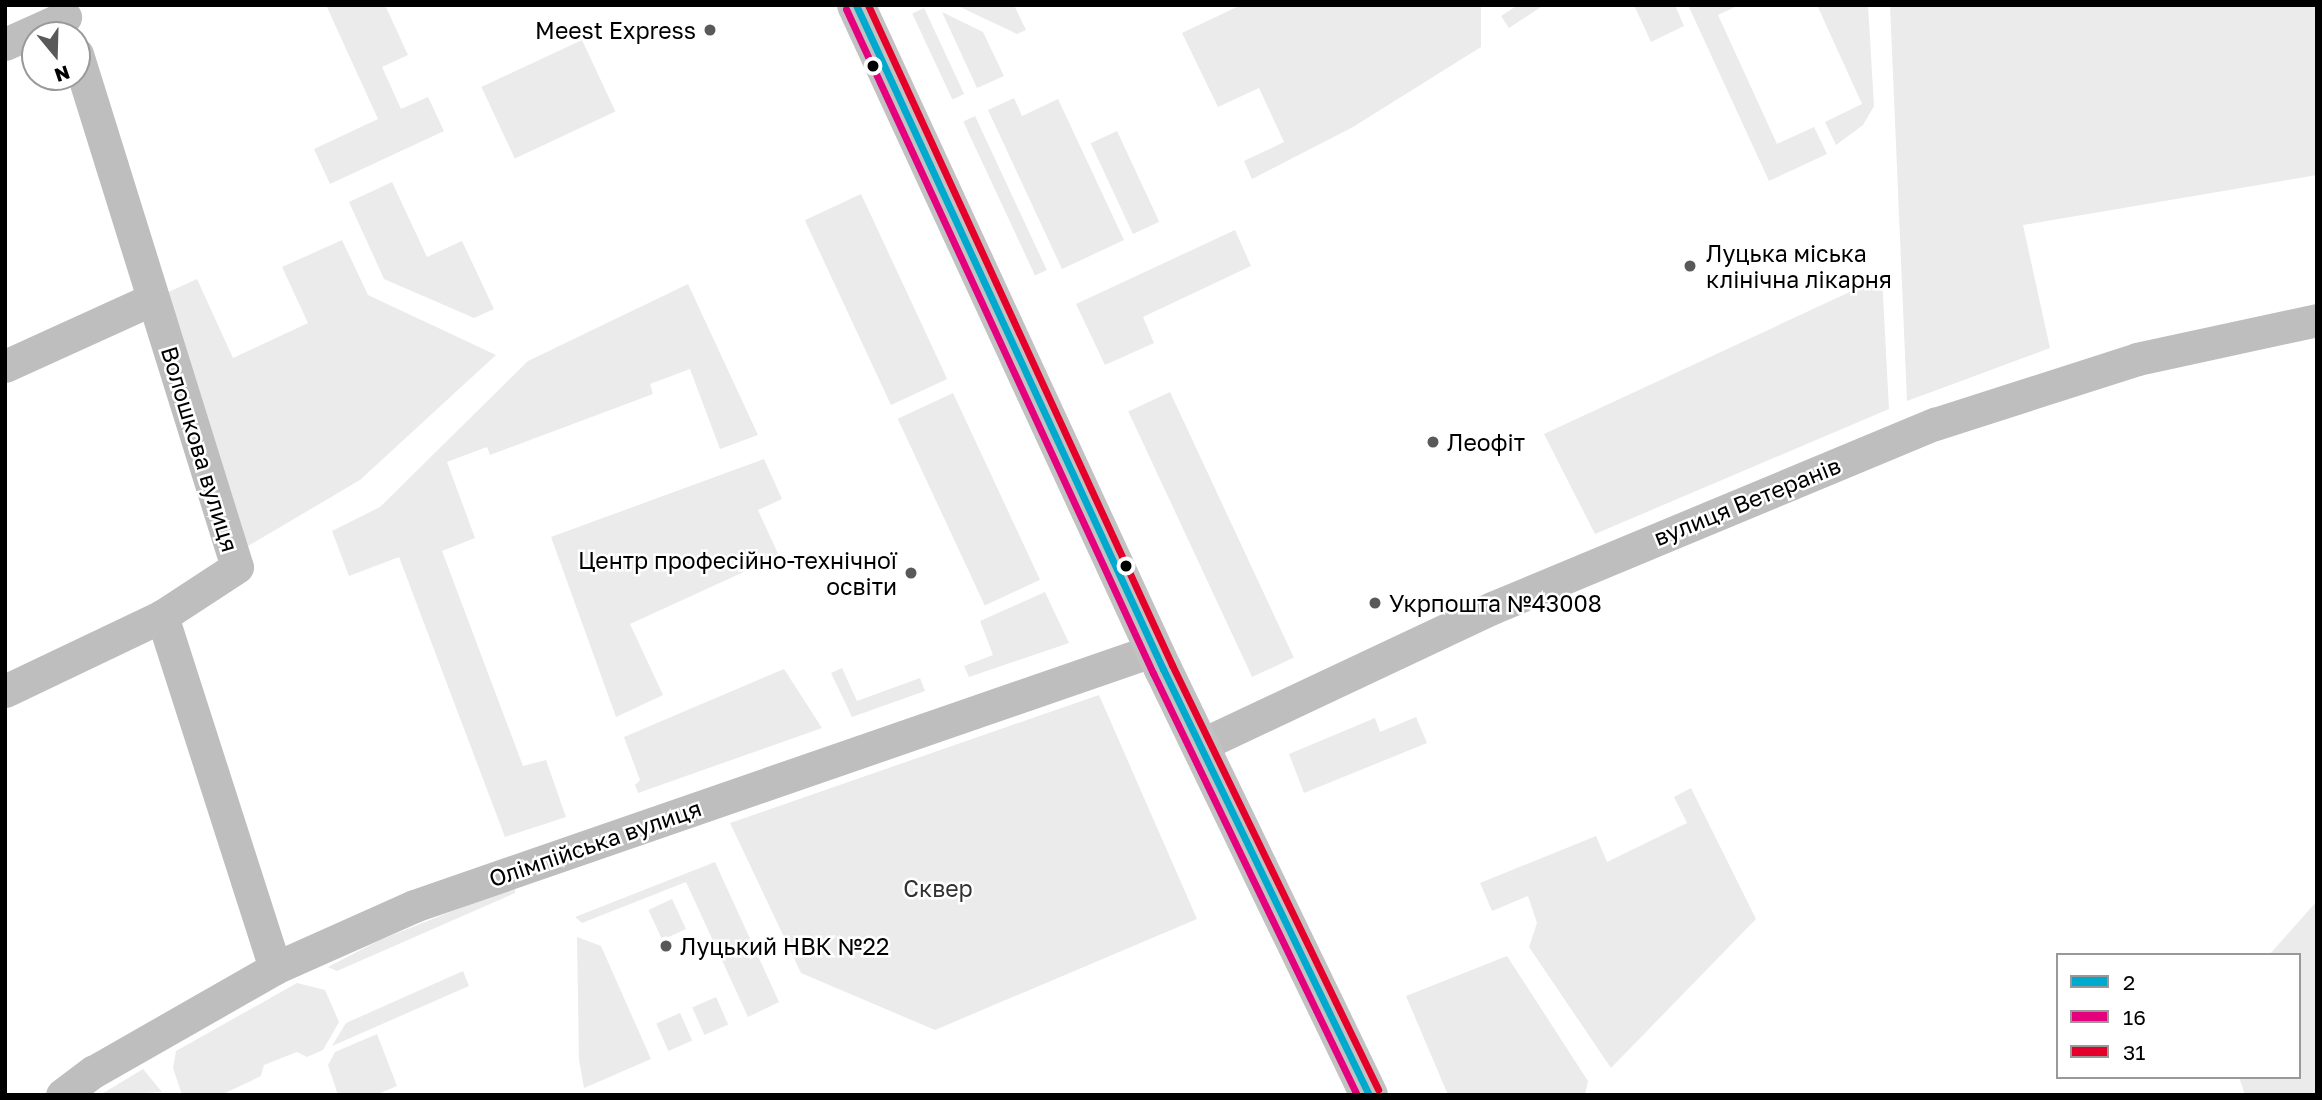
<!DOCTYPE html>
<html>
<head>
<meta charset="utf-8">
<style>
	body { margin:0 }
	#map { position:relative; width:2322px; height:1100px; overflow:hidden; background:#fff; font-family:"Golos Text",sans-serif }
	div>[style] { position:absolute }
	.green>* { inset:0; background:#ebebeb; transform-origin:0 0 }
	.minor>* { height:33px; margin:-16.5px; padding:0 16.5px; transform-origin:16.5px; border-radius:16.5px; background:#bebebe }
	.secondary>* { height:38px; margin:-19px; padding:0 19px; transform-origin:19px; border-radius:19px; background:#c2c2c2 }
	.bus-1>* { height:7px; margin:-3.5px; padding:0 3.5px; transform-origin:3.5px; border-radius:3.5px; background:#00a9ce }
	.bus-2>* { height:7px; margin:-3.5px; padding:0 3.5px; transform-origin:3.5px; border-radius:3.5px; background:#e5007d }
	.bus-3>* { height:7px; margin:-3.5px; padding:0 3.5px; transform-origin:3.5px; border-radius:3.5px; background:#e4002b }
	.dots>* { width:19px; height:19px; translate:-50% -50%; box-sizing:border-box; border:4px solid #fff; border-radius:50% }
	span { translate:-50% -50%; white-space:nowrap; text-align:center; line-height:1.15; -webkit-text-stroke:5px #fff; paint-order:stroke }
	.poi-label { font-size:23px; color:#000 }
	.right { translate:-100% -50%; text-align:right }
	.left { translate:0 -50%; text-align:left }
	.street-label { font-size:23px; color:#000 }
	.park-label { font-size:23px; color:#313131 }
	.frame { position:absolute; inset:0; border:7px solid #000; pointer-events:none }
	.legend { position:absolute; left:2056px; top:953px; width:245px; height:126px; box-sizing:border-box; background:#fff; border:2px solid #999; margin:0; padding:9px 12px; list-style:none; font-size:21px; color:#000 }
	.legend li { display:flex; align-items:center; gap:14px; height:35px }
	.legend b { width:35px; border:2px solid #999 }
	.north { position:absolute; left:21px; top:21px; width:70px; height:70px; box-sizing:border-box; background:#fff; border:2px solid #999; border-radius:50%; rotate:161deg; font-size:19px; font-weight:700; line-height:28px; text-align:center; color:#000 }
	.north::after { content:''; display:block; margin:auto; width:24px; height:32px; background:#595959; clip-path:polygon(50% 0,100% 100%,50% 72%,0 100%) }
</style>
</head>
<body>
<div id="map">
	<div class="green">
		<div style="clip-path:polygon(326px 5px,385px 5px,408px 55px,382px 67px,401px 109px,428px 97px,444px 131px,330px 184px,314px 149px,378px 119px)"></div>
		<div style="clip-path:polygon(956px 5px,1014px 5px,1026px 30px,1017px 34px)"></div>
		<div style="clip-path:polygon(1241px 5px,1481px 5px,1481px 47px,1353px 127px,1252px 179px,1244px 161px,1284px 142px,1259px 88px,1218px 107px,1182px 33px)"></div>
		<div style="clip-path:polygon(1518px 5px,1544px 5px,1509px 28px,1501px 16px)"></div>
		<div style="clip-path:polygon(1634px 5px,1675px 5px,1684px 26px,1651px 42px)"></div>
		<div style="clip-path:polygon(1688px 5px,1739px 5px,1718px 15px,1777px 144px,1814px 127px,1827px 154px,1769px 181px)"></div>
		<div style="clip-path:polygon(1817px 5px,1868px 5px,1874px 106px,1863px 125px,1836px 145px,1825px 122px,1862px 104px)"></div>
		<div style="clip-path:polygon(1890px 5px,2317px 5px,2317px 175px,2023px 225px,2050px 348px,1907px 401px)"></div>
		<div style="left:924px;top:8px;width:95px;height:13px;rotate:65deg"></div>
		<div style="clip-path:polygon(942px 12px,983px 32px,1004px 76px,977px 88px)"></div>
		<div style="left:582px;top:40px;width:79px;height:111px;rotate:65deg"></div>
		<div style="clip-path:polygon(1014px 98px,1022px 116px,1058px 99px,1124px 240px,1062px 269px,988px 110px)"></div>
		<div style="left:975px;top:116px;width:170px;height:13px;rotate:65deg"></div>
		<div style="left:1117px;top:131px;width:100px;height:29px;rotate:65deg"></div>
		<div style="clip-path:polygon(392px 182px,427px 257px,462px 241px,494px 309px,474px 318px,384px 279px,349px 202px)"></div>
		<div style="left:861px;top:194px;width:204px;height:62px;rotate:65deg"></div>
		<div style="clip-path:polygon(1235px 230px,1251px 266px,1143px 317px,1154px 343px,1105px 365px,1076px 304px)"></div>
		<div style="clip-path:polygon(342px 240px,368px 295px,496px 355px,360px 480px,243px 549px,164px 294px,197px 279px,233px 358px,308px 323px,282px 267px)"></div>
		<div style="clip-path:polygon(1882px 277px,1889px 409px,1595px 534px,1544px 434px)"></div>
		<div style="clip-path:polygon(688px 284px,758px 435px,720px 449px,690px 369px,650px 384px,653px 394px,490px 455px,487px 447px,447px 462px,475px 538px,442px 551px,523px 766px,546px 760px,566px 817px,505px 837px,399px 557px,349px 576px,332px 531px,380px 507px,528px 361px)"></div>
		<div style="left:1170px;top:392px;width:293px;height:46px;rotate:65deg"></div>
		<div style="left:953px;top:393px;width:206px;height:61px;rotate:65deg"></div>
		<div style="clip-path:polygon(764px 459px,782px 499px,758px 510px,779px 556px,630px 624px,663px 695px,616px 717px,551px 537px)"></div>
		<div style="clip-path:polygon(1045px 592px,1069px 643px,969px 677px,964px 666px,993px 655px,980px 621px)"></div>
		<div style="clip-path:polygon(842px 668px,857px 701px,920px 678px,925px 691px,852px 717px,831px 673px)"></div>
		<div style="clip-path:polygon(784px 669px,822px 728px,638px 793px,635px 785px,640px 780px,624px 737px)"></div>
		<div style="clip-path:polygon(1099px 695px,1197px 919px,935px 1030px,801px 973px,730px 823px)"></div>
		<div style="clip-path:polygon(1416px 717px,1427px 743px,1304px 793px,1289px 754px,1375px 718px,1380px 732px)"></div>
		<div style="clip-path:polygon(1691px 788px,1756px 919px,1611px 1068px,1529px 947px,1537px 923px,1528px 896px,1492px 911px,1480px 883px,1596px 836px,1607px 862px,1687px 823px,1674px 797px)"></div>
		<div style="clip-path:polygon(715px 862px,779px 1002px,748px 1017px,686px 882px,582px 923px,575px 917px)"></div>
		<div style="clip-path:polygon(515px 886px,515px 893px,337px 971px,328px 967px,380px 940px)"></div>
		<div style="left:672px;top:899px;width:33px;height:26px;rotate:65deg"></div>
		<div style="clip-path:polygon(2317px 901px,2317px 1095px,2245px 1095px,2239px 1077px,2299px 1077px,2299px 955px,2269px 955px)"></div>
		<div style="clip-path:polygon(577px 937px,601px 946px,651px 1059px,584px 1088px,579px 1060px)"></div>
		<div style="clip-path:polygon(1507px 956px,1588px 1081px,1585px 1095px,1448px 1095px,1406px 996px)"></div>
		<div style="clip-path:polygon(463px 971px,469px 986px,332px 1046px,346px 1023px)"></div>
		<div style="clip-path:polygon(297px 983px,325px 990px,339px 1022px,323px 1050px,307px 1057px,297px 1052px,264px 1065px,261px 1076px,221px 1095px,182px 1095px,173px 1068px,176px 1051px)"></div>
		<div style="left:716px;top:997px;width:30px;height:26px;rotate:66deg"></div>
		<div style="left:680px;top:1013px;width:30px;height:26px;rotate:66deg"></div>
		<div style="clip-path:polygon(377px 1034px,397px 1086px,376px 1095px,338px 1095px,328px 1065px,335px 1052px)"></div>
		<div style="clip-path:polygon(143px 1069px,162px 1092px,100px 1095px)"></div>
	</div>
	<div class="minor">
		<div style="left:5px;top:44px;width:66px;rotate:-24.2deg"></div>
		<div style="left:77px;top:54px;width:537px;rotate:72.68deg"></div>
		<div style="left:237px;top:567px;width:90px;rotate:146.8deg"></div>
		<div style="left:162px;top:616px;width:370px;rotate:72.2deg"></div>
		<div style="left:5px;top:366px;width:162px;rotate:-24.4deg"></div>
		<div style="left:5px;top:691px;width:174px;rotate:-25.5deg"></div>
		<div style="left:1201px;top:745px;width:322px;rotate:-25.2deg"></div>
		<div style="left:1492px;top:608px;width:480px;rotate:-22.6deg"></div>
		<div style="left:1935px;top:424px;width:212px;rotate:-17.8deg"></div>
		<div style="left:2137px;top:359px;width:184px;rotate:-12.2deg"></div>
		<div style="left:62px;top:1095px;width:39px;rotate:-37deg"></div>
		<div style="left:93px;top:1072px;width:210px;rotate:-29.7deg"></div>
		<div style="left:275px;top:968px;width:152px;rotate:-24deg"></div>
		<div style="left:414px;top:906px;width:783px;rotate:-19.08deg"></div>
	</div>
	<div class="secondary">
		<div style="left:856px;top:5px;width:732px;rotate:65.19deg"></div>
		<div style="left:1163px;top:669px;width:473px;rotate:64.2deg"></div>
	</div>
	<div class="bus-1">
		<div style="left:856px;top:5px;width:732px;rotate:65.19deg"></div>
		<div style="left:1163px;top:669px;width:473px;rotate:64.2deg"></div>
	</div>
	<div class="bus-2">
		<div style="left:846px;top:9px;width:732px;rotate:65.19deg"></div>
		<div style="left:1153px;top:673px;width:469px;rotate:64.2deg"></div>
	</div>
	<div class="bus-3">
		<div style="left:868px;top:5px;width:727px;rotate:65.27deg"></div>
		<div style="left:1172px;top:665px;width:472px;rotate:64.1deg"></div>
	</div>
	<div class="dots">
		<div style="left:710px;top:30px;background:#595959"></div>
		<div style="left:873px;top:66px;background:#000"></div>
		<div style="left:1690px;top:266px;background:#595959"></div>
		<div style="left:1433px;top:442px;background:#595959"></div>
		<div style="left:1126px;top:566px;background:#000"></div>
		<div style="left:911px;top:573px;background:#595959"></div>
		<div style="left:1375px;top:603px;background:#595959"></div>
		<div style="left:666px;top:946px;background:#595959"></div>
	</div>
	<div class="poi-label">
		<span class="right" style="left:696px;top:30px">Meest Express</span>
		<span class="left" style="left:1706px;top:266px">Луцька міська<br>клінічна лікарня</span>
		<span class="left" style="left:1447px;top:442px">Леофіт</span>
		<span class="right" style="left:897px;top:573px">Центр професійно-технічної<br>освіти</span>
		<span class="left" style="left:1389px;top:603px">Укрпошта №43008</span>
		<span class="left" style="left:680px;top:946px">Луцький НВК №22</span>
	</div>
	<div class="street-label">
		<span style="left:200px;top:449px;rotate:73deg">Волошкова вулиця</span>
		<span style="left:1747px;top:501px;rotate:-22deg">вулиця Ветеранів</span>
		<span style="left:595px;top:843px;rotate:-19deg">Олімпійська вулиця</span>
	</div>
	<div class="park-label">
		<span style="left:938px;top:888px">Сквер</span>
	</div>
	<div class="frame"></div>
	<ul class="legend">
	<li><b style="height:9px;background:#00a9ce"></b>2</li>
	<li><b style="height:9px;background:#e5007d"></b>16</li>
	<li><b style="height:9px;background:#e4002b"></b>31</li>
	</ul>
	<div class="north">N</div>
</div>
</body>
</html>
